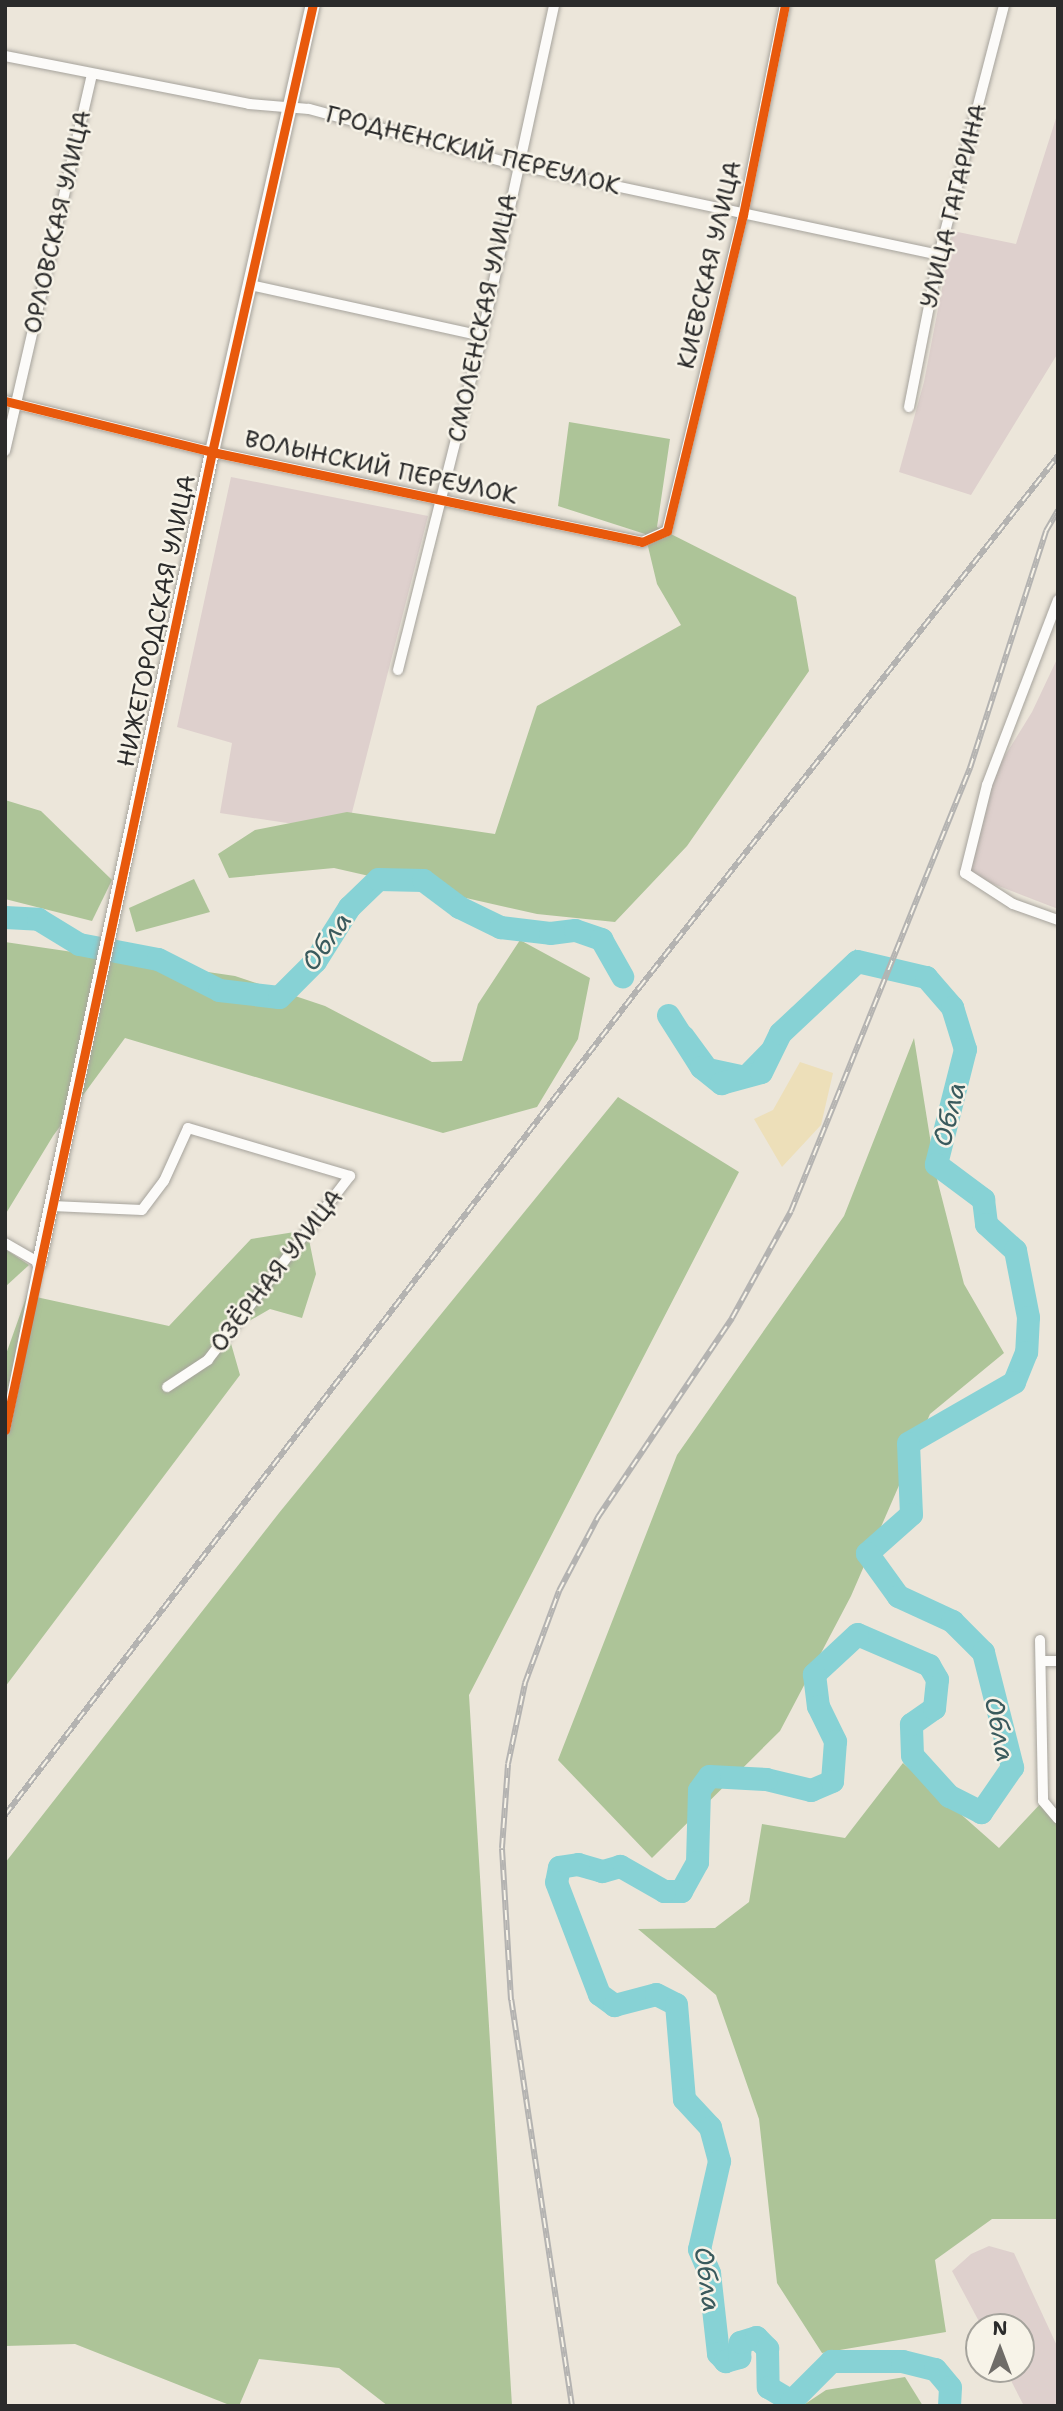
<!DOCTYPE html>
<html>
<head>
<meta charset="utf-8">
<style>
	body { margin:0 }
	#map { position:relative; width:1063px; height:2411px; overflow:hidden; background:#ece6da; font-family:"Shantell Sans",sans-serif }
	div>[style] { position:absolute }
	.industrial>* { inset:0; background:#ded0cd }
	.forest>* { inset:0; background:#adc498 }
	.sand>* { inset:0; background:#eddfb9 }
	.water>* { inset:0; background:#87d2d5 }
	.river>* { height:23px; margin:-11.5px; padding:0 11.5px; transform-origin:11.5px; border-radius:11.5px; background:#87d2d5 }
	.roads { filter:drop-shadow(0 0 2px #a6a39c) drop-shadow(0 0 2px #a6a39c) }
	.minor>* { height:10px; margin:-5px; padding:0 5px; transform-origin:5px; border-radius:5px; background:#fcfbf9 }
	.tertiary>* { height:14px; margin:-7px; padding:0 7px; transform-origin:7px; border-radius:7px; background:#fcfbf9 }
	.rail>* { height:6px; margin-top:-3px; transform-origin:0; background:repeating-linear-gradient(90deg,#f7f3e8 0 10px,#b4b3b1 0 20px); box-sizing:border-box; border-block:2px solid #b4b3b1 }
	.cycleway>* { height:9px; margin:-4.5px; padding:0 4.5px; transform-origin:4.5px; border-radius:4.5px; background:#e8590c }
	span { translate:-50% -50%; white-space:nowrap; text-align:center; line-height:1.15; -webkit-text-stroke:5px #f7f3e8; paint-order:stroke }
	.street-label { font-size:24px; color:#2b2b2b }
	.water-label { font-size:26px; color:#3a5a5d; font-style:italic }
	.frame { position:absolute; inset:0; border:7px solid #2b2b2b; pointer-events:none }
	.north { position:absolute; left:965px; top:2313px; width:70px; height:70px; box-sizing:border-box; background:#f7f3e8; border:2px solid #a5a39c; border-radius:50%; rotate:0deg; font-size:19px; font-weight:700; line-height:28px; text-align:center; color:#2b2b2b }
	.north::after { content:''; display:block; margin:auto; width:24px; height:32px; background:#6f6c68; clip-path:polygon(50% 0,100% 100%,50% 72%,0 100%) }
</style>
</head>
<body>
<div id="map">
	<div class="industrial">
		<div style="clip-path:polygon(1058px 112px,1058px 353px,971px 495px,899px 472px,924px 382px,953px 231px,1016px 244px)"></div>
		<div style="clip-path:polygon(231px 477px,428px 516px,347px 832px,220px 813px,232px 743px,177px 727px)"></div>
		<div style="clip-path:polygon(1058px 657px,1058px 909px,965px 873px,987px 785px,1032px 712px)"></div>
		<div style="clip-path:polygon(989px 2246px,1014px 2253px,1058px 2348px,1058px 2406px,1024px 2406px,1005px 2369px,1021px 2369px,1021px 2327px,982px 2327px,952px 2271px,971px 2254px)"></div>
	</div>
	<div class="forest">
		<div style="clip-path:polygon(569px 422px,670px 439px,657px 527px,796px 597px,809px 671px,687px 846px,615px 922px,537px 914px,334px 868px,229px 878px,218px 854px,255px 830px,347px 812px,495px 834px,537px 706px,681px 625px,657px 584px,645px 534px,558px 506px)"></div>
		<div style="clip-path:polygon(5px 800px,41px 811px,112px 880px,92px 921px,5px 899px)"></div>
		<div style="clip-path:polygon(194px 879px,210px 912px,136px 932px,129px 908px)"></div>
		<div style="clip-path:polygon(520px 940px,590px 978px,578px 1039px,537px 1107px,443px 1133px,125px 1038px,53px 1136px,5px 1215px,5px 942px,235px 976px,325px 1006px,432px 1062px,462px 1061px,478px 1004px)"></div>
		<div style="clip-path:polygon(914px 1038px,936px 1175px,964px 1284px,1004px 1353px,930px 1414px,851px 1596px,780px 1731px,652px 1858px,558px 1760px,677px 1455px,844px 1216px)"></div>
		<div style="clip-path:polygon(618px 1097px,739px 1172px,469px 1695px,512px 2406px,388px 2406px,339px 2368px,259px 2359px,239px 2406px,232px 2406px,75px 2344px,5px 2346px,5px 1863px,279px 1513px)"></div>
		<div style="clip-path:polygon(307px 1230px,316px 1274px,302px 1318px,270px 1309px,228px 1333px,240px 1375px,5px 1687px,5px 1357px,27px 1295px,169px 1326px,251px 1239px)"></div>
		<div style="clip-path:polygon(5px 1249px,29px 1265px,5px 1287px)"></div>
		<div style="clip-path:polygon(903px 1763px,999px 1848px,1043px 1801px,1058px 1824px,1058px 2219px,992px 2219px,935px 2260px,946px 2332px,822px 2353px,777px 2283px,759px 2119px,716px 1995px,638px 1929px,715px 1928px,749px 1902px,762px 1824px,845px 1838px)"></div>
		<div style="clip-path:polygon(905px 2377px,923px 2406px,802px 2406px,826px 2390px)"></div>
	</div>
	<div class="sand">
		<div style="clip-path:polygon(800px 1062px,833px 1073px,821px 1125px,782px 1167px,754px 1119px,773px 1110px)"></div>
	</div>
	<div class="water">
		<div style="clip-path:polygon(856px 949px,857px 961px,780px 1033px,761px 1072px,721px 1083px,701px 1067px,668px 1015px,674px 1014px,692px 1029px,714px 1059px,742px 1065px)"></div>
	</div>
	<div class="river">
		<div style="left:5px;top:917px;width:33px;rotate:3deg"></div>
		<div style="left:38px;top:919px;width:48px;rotate:31.4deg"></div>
		<div style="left:79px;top:944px;width:80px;rotate:10.8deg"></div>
		<div style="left:158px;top:959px;width:68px;rotate:26.9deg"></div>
		<div style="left:219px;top:990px;width:60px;rotate:6.7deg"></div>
		<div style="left:279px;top:997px;width:51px;rotate:-45deg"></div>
		<div style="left:315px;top:961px;width:64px;rotate:-57.8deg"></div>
		<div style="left:349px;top:907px;width:40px;rotate:-44deg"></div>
		<div style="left:378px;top:879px;width:45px;rotate:1.3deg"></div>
		<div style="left:423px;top:880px;width:45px;rotate:36.9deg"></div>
		<div style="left:459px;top:907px;width:46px;rotate:26deg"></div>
		<div style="left:500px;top:927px;width:50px;rotate:6.8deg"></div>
		<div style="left:550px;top:933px;width:25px;rotate:-7deg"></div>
		<div style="left:575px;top:930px;width:28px;rotate:19deg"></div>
		<div style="left:601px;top:939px;width:43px;rotate:60.4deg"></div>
		<div style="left:668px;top:1015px;width:62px;rotate:57.6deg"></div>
		<div style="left:701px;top:1067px;width:26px;rotate:39deg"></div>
		<div style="left:721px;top:1083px;width:41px;rotate:-15.4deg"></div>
		<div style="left:761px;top:1072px;width:43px;rotate:-64deg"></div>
		<div style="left:780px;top:1033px;width:105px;rotate:-43.1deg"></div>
		<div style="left:857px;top:961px;width:71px;rotate:13.1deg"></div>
		<div style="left:926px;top:977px;width:40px;rotate:49deg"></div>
		<div style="left:952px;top:1007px;width:44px;rotate:72.8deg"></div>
		<div style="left:965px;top:1049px;width:119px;rotate:104.2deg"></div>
		<div style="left:936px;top:1164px;width:59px;rotate:36.7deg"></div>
		<div style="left:983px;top:1199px;width:25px;rotate:83deg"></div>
		<div style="left:986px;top:1224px;width:39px;rotate:42deg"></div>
		<div style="left:1015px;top:1250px;width:68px;rotate:79deg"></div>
		<div style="left:1028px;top:1317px;width:35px;rotate:93deg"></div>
		<div style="left:1026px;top:1352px;width:32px;rotate:112deg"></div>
		<div style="left:1014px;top:1382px;width:122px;rotate:150.1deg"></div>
		<div style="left:908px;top:1443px;width:71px;rotate:87.6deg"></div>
		<div style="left:911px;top:1514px;width:59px;rotate:138.4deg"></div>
		<div style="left:867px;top:1553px;width:53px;rotate:54.2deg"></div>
		<div style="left:898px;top:1596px;width:60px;rotate:24.8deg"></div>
		<div style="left:952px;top:1621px;width:44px;rotate:45deg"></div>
		<div style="left:983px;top:1652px;width:119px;rotate:75.8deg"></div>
		<div style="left:1012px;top:1767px;width:55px;rotate:124.6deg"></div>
		<div style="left:981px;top:1812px;width:36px;rotate:-153deg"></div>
		<div style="left:949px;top:1796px;width:55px;rotate:-132.1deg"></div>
		<div style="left:912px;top:1755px;width:31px;rotate:-92deg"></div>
		<div style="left:911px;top:1724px;width:28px;rotate:-35deg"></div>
		<div style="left:934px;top:1708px;width:29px;rotate:-84deg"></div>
		<div style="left:937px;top:1679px;width:16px;rotate:-120deg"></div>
		<div style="left:929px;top:1665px;width:78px;rotate:-156.7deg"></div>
		<div style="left:857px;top:1634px;width:59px;rotate:137.1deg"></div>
		<div style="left:814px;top:1674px;width:32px;rotate:83deg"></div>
		<div style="left:818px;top:1706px;width:39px;rotate:64deg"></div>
		<div style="left:835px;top:1741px;width:40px;rotate:94.3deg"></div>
		<div style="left:832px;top:1781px;width:23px;rotate:157deg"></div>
		<div style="left:811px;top:1790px;width:46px;rotate:-166.3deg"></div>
		<div style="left:766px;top:1779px;width:57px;rotate:-177deg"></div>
		<div style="left:709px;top:1776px;width:17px;rotate:126deg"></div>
		<div style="left:699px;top:1790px;width:72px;rotate:91.6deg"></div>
		<div style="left:697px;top:1862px;width:33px;rotate:119deg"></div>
		<div style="left:681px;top:1891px;width:17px;rotate:180deg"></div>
		<div style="left:664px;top:1891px;width:51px;rotate:-150.4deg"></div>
		<div style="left:620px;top:1866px;width:19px;rotate:164deg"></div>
		<div style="left:602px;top:1871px;width:25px;rotate:-164deg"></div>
		<div style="left:578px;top:1864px;width:19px;rotate:171deg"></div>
		<div style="left:559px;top:1867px;width:15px;rotate:101deg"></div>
		<div style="left:556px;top:1882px;width:120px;rotate:69deg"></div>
		<div style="left:599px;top:1994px;width:19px;rotate:36deg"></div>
		<div style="left:614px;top:2005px;width:43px;rotate:-14.7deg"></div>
		<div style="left:656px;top:1994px;width:22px;rotate:27deg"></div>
		<div style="left:676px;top:2004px;width:95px;rotate:85.2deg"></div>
		<div style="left:684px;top:2099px;width:38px;rotate:47deg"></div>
		<div style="left:710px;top:2127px;width:35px;rotate:75deg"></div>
		<div style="left:719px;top:2161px;width:90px;rotate:102.8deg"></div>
		<div style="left:699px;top:2249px;width:26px;rotate:67deg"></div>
		<div style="left:709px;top:2273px;width:81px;rotate:83.6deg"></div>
		<div style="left:718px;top:2353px;width:11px;rotate:49deg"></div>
		<div style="left:725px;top:2361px;width:15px;rotate:-16deg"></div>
		<div style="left:739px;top:2357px;width:15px;rotate:-86deg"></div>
		<div style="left:740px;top:2342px;width:17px;rotate:-17deg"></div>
		<div style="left:756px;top:2337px;width:16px;rotate:45deg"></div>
		<div style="left:767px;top:2348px;width:39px;rotate:89deg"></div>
		<div style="left:768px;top:2387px;width:27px;rotate:31deg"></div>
		<div style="left:791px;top:2401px;width:57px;rotate:-45deg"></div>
		<div style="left:831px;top:2361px;width:71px"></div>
		<div style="left:902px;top:2361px;width:34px;rotate:14deg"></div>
		<div style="left:935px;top:2369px;width:23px;rotate:50deg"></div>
		<div style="left:950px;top:2387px;width:19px;rotate:93deg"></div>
	</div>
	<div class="roads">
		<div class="minor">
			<div style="left:5px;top:56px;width:249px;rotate:11.1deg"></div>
			<div style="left:249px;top:104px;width:60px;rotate:4.8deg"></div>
			<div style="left:309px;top:109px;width:214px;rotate:15.1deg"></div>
			<div style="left:516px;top:165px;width:432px;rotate:12deg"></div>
			<div style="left:250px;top:285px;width:238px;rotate:12.4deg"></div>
			<div style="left:5px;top:401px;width:213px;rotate:13.8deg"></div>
			<div style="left:212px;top:452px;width:439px;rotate:11.8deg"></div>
			<div style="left:642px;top:542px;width:27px;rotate:-24deg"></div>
			<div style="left:667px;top:531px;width:325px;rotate:-76.5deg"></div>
			<div style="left:743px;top:215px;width:214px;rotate:-78.7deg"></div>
			<div style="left:909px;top:407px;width:155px;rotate:-78.8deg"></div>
			<div style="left:939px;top:255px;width:258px;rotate:-75.4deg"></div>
			<div style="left:5px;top:451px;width:386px;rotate:-77deg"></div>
			<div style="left:1058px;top:600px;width:198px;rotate:111deg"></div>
			<div style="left:987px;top:785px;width:91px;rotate:104deg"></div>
			<div style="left:965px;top:873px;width:57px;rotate:32.9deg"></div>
			<div style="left:1013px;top:904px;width:48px;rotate:19.6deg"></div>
			<div style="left:398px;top:670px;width:344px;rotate:-75.9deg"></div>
			<div style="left:482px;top:336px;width:339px;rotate:-77.7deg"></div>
			<div style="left:52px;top:1206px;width:90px;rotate:2.5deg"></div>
			<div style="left:142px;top:1210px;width:36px;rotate:-53deg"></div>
			<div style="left:164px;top:1181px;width:58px;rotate:-65.6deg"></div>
			<div style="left:188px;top:1128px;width:169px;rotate:16.5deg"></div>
			<div style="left:350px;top:1176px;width:232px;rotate:127.7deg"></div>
			<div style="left:208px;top:1360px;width:49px;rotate:146.6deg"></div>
			<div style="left:5px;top:1243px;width:39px;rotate:30deg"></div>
			<div style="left:39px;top:1263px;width:170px;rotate:101.5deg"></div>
			<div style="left:1040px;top:1640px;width:161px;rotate:88.9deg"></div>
			<div style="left:1043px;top:1801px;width:23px;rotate:50deg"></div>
			<div style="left:1041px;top:1661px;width:17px"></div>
		</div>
		<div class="tertiary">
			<div style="left:39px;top:1263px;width:829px;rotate:-77.96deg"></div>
			<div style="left:212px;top:452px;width:458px;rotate:-77.3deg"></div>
		</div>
	</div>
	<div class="rail">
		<div style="left:5px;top:1815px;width:1042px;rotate:-52.53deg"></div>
		<div style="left:639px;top:988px;width:677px;rotate:-51.78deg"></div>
		<div style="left:572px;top:2406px;width:411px;rotate:-98.5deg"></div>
		<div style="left:511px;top:2000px;width:152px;rotate:-93.4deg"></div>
		<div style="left:502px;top:1848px;width:84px;rotate:-85.9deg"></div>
		<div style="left:508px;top:1764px;width:83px;rotate:-78.1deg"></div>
		<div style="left:525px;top:1683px;width:98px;rotate:-69.7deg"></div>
		<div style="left:559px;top:1591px;width:84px;rotate:-62.2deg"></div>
		<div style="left:598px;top:1517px;width:240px;rotate:-56deg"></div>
		<div style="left:732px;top:1318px;width:122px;rotate:-61.1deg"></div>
		<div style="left:791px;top:1211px;width:478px;rotate:-68deg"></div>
		<div style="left:970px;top:768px;width:249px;rotate:-72.2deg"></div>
		<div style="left:1046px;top:531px;width:24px;rotate:-60deg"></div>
	</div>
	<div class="cycleway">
		<div style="left:5px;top:401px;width:213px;rotate:13.8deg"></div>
		<div style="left:212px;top:452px;width:439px;rotate:11.8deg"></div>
		<div style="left:642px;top:542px;width:27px;rotate:-24deg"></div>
		<div style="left:667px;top:531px;width:325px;rotate:-76.5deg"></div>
		<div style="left:743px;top:215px;width:214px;rotate:-78.7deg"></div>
		<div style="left:5px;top:1430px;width:1000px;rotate:-78.05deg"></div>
		<div style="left:212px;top:452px;width:458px;rotate:-77.3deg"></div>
	</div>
	<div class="street-label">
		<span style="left:473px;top:151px;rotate:14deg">ГРОДНЕНСКИЙ ПЕРЕУЛОК</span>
		<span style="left:954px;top:206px;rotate:-76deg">УЛИЦА ГАГАРИНА</span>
		<span style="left:58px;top:222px;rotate:-77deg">ОРЛОВСКАЯ УЛИЦА</span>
		<span style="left:710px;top:265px;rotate:-77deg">КИЕВСКАЯ УЛИЦА</span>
		<span style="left:483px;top:318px;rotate:-78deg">СМОЛЕНСКАЯ УЛИЦА</span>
		<span style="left:381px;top:468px;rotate:12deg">ВОЛЫНСКИЙ ПЕРЕУЛОК</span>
		<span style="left:157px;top:621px;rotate:-78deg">НИЖЕГОРОДСКАЯ УЛИЦА</span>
		<span style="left:277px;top:1271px;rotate:-52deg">ОЗЁРНАЯ УЛИЦА</span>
	</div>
	<div class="water-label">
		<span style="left:326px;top:941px;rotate:-54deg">Обла</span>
		<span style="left:949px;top:1114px;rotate:-76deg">Обла</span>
		<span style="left:1000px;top:1729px;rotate:79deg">Обла</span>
		<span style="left:708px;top:2279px;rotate:82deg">Обла</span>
	</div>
	<div class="frame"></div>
	<div class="north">N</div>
</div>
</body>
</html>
